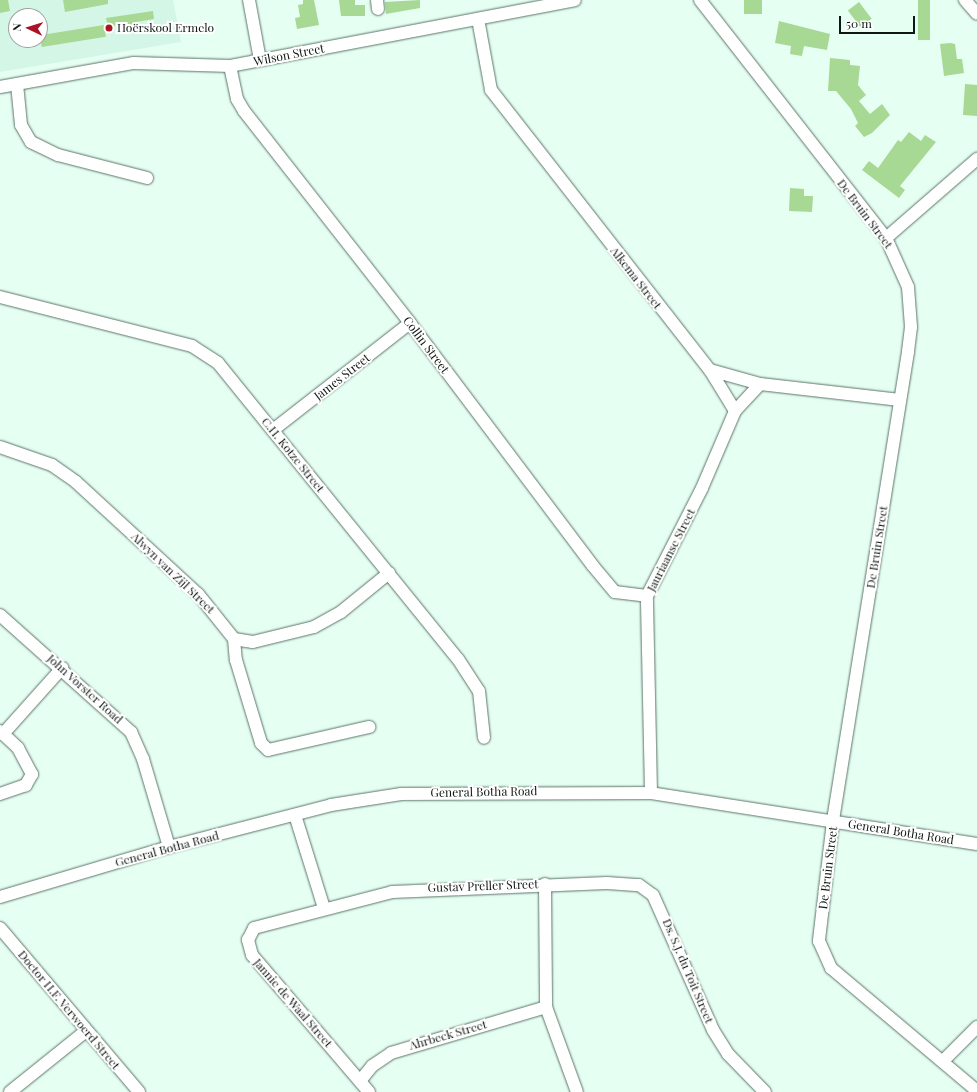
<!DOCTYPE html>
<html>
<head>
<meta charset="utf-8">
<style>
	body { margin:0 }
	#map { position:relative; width:977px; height:1092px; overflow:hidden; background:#e6fff3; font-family:"Playfair Display",serif }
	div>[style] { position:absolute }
	.built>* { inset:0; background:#d4f6e6 }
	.building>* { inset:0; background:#a7d894; transform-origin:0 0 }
	.roads { filter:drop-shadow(0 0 1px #5d7469) drop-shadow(0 0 1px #5d7469) }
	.minor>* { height:12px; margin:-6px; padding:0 6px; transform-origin:6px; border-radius:6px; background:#fff }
	.dots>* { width:11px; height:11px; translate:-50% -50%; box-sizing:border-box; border:2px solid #fff; border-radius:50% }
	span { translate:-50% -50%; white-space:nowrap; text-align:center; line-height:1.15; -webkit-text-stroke:4px #fff; paint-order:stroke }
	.poi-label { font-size:12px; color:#0e1713 }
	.left { translate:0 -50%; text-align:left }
	.street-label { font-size:12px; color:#0e1713 }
	.north { position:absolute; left:8px; top:8px; width:40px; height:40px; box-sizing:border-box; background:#fff; border:1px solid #9fa2a1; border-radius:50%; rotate:274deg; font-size:11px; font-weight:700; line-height:16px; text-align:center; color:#0e1713 }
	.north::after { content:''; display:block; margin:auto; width:14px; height:18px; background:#aa1426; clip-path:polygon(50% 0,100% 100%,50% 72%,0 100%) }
	.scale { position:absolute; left:839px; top:16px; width:76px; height:18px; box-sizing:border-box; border:2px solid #0e1713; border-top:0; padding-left:5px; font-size:12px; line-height:14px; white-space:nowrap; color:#0e1713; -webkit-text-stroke:3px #fff; paint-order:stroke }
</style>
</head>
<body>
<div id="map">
	<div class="built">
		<div style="clip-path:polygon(evenodd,0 0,173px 0,181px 42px,0 72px,0 0,16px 16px,40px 16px,40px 40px,16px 40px,16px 16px)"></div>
	</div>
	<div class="building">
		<div style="clip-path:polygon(0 0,8px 0,10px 11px,0 13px)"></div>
		<div style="clip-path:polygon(63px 0,108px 0,108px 4px,65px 12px)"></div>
		<div style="clip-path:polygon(303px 0,314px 0,319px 25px,297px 29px,295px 18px,300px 17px,298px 5px,303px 4px)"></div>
		<div style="clip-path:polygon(339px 0,355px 0,355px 5px,365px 5px,365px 16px,341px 16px)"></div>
		<div style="clip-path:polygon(420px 0,420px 8px,386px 14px,385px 2px)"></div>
		<div style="left:744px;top:0;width:18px;height:14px"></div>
		<div style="left:918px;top:0;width:12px;height:40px"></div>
		<div style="left:859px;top:2px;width:21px;height:14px;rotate:53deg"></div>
		<div style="clip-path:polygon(153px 11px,154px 19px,136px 22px,137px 29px,130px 31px,129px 24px,108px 27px,106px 18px)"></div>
		<div style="clip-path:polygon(779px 21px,830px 34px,827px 50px,804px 46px,802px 56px,790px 54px,791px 46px,775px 43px)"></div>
		<div style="left:104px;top:25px;width:12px;height:65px;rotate:81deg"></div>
		<div style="clip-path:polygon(950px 43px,955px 44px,957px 59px,962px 59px,964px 73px,944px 76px,940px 44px)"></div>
		<div style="clip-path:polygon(830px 58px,850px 60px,850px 65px,860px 66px,858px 85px,866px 95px,859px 101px,870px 114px,882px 104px,890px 115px,872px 133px,864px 137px,855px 126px,858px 123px,851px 109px,836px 91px,828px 91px)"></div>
		<div style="clip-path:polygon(965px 84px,977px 85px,977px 116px,963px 115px)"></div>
		<div style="clip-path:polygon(909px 132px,921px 141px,925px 135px,936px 142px,900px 186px,905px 190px,899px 198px,862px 170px,869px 161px,878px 168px,898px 140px,901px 142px)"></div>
		<div style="clip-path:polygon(790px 188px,804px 189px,804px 196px,813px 196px,812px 212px,789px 211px)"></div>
	</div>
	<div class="roads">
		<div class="minor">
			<div style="left:249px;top:0;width:61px;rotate:79.6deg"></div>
			<div style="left:377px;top:0;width:9px;rotate:84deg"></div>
			<div style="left:700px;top:0;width:302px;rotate:52deg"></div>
			<div style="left:886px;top:238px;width:54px;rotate:65.8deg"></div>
			<div style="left:908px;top:287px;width:40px;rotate:85.7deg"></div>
			<div style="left:911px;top:327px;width:25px;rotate:97deg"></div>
			<div style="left:908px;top:352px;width:475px;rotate:99.1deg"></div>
			<div style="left:833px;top:821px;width:121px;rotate:96.7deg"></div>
			<div style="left:819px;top:941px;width:30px;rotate:66deg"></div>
			<div style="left:831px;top:968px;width:191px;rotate:40.1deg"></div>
			<div style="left:965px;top:0;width:18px;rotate:49deg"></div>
			<div style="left:478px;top:19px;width:72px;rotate:79.6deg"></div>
			<div style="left:491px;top:90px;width:355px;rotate:52deg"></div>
			<div style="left:710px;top:370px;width:52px;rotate:15.6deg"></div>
			<div style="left:760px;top:384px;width:141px;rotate:6.5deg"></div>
			<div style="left:230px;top:66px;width:34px;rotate:78deg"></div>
			<div style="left:237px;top:99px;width:14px;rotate:60deg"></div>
			<div style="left:244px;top:111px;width:269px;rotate:51.9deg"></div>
			<div style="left:410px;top:323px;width:304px;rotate:53deg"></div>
			<div style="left:593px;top:566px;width:34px;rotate:50deg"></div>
			<div style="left:615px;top:592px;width:32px;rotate:7deg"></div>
			<div style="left:17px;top:84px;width:41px;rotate:84.4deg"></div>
			<div style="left:21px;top:125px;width:20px;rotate:60deg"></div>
			<div style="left:31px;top:142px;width:30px;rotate:26deg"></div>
			<div style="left:58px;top:155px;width:92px;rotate:14.5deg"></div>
			<div style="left:0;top:87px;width:136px;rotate:-10.2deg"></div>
			<div style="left:134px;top:63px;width:96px;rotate:1.8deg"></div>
			<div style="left:230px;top:66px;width:351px;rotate:-10.8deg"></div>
			<div style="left:886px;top:238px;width:121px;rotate:-41deg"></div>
			<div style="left:0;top:297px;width:198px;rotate:14.3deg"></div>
			<div style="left:192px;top:346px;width:31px;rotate:33deg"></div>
			<div style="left:218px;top:363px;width:381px;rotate:51deg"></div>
			<div style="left:458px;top:659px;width:38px;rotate:57deg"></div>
			<div style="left:479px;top:691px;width:47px;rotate:83.9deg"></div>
			<div style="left:710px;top:370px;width:48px;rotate:58.6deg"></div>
			<div style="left:273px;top:430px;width:174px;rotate:-38deg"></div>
			<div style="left:0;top:447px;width:55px;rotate:19.1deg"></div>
			<div style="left:52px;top:465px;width:29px;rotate:35deg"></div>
			<div style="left:76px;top:482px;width:166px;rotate:42.6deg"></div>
			<div style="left:198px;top:594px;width:58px;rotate:51.3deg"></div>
			<div style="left:234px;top:639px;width:19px;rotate:9deg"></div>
			<div style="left:253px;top:642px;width:63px;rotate:-13.8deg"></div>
			<div style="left:314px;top:627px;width:31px;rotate:-29deg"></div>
			<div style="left:341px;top:612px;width:62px;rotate:-39.1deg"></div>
			<div style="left:0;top:615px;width:176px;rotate:41.8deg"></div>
			<div style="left:131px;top:732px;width:30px;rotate:66deg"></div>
			<div style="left:143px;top:759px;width:92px;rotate:73.5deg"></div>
			<div style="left:234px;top:639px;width:21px;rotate:85deg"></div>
			<div style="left:236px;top:660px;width:87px;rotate:73.2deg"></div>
			<div style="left:261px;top:743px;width:10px;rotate:45deg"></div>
			<div style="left:268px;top:750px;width:104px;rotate:-12.8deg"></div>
			<div style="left:0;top:731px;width:25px;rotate:43deg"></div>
			<div style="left:18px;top:748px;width:30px;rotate:62deg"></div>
			<div style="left:32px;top:774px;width:13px;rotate:119deg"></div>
			<div style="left:26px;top:785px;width:28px;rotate:161deg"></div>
			<div style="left:3px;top:734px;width:89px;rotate:-48.2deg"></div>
			<div style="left:651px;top:793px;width:197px;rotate:-91.2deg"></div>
			<div style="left:647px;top:596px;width:121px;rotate:-63deg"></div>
			<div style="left:702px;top:488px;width:84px;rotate:-66.8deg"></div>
			<div style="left:735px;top:411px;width:37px;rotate:-47deg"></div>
			<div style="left:295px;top:815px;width:97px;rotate:72.7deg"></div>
			<div style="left:545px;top:884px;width:123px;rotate:89.5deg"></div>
			<div style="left:546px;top:1007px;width:90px;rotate:70deg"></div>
			<div style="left:0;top:897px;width:176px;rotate:-16.5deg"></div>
			<div style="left:169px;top:847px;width:167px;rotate:-14.5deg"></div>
			<div style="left:331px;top:805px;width:71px;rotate:-8.9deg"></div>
			<div style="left:401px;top:794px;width:250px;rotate:-0.2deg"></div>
			<div style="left:651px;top:793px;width:330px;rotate:8.9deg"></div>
			<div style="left:0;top:928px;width:215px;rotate:49.7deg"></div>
			<div style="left:944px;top:1060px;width:47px;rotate:-45deg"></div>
			<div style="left:360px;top:1081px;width:19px;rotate:-51deg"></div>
			<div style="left:372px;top:1066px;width:23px;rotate:-34deg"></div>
			<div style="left:391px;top:1053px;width:162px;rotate:-16.5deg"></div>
			<div style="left:10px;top:1092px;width:97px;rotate:-38.8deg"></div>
			<div style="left:369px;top:1092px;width:180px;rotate:-130.5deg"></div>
			<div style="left:252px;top:955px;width:16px;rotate:-105deg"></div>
			<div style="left:248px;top:940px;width:13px;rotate:-63deg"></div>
			<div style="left:254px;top:928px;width:143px;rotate:-14.6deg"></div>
			<div style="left:392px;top:892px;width:215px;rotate:-2.4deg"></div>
			<div style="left:607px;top:883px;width:32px;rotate:4deg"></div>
			<div style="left:639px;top:885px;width:17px;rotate:36deg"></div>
			<div style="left:653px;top:895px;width:148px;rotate:66deg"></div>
			<div style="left:713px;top:1030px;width:28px;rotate:58deg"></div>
			<div style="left:728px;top:1054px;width:53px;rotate:45.8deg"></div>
		</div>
	</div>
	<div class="dots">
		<div style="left:109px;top:28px;background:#aa1426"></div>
	</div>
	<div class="poi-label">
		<span class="left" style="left:117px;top:28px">Hoërskool Ermelo</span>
	</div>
	<div class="street-label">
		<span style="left:289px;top:55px;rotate:-11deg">Wilson Street</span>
		<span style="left:865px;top:214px;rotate:53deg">De Bruin Street</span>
		<span style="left:636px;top:278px;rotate:52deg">Alkema Street</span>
		<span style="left:426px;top:345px;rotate:53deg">Collin Street</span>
		<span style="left:342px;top:377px;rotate:-38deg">James Street</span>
		<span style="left:293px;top:455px;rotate:51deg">C.H. Kotze Street</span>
		<span style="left:877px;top:547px;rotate:-81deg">De Bruin Street</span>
		<span style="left:671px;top:550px;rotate:-63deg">Jauriaanse Street</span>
		<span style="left:173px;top:573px;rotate:44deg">Alwyn van Zijl Street</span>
		<span style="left:85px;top:689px;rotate:42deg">John Vorster Road</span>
		<span style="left:484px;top:792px;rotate:-1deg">General Botha Road</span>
		<span style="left:901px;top:832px;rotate:9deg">General Botha Road</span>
		<span style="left:167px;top:849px;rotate:-15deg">General Botha Road</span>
		<span style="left:828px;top:868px;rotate:-83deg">De Bruin Street</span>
		<span style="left:483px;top:886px;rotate:-2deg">Gustav Preller Street</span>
		<span style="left:688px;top:971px;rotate:67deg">Ds. S.J. du Toit Street</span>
		<span style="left:293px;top:1003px;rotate:49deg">Jannie de Waal Street</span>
		<span style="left:69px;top:1010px;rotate:50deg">Doctor H.F. Verwoerd Street</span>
		<span style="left:448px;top:1035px;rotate:-16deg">Ahrbeck Street</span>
	</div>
	<div class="north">N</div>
	<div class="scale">50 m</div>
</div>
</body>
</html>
